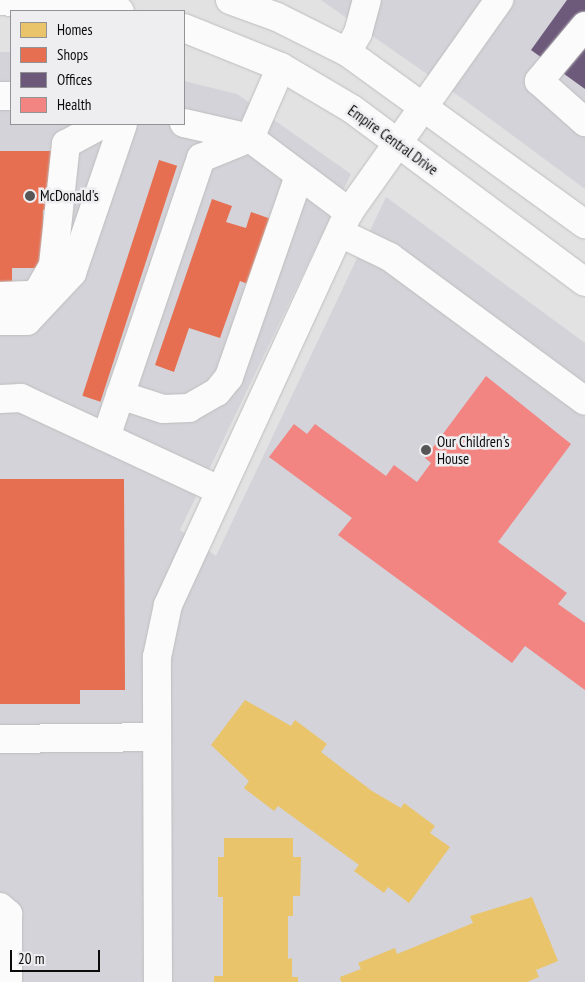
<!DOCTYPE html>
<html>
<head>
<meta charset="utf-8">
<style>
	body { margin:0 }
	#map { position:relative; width:585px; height:982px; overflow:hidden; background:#e2e2e3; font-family:"PT Sans Narrow",sans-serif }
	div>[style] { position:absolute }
	.built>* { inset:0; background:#d3d3d9 }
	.homes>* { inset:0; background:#e9c46a }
	.shops>* { inset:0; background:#e76f51; transform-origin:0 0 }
	.offices>* { inset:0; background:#6d597a }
	.health>* { inset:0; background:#f28482 }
	.roads { filter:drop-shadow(0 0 1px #bebebe) drop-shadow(0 0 1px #bebebe) }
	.minor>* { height:28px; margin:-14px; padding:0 14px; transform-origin:14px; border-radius:14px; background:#fbfbfb }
	.dots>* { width:14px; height:14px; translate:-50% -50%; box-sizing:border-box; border:2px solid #eeeef1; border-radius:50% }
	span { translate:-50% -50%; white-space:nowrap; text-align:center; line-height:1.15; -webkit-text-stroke:5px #eeeef1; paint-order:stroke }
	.street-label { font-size:15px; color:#0b0b0c }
	.poi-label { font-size:15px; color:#0b0b0c }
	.left { translate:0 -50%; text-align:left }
	.legend { position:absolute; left:10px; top:10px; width:175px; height:115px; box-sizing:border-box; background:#eeeef1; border:1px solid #939395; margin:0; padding:6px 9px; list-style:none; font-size:15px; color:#0b0b0c }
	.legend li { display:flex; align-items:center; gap:10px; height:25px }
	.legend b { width:25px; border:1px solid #939395 }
	.scale { position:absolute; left:10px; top:950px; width:90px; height:22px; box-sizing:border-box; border:2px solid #0b0b0c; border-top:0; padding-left:6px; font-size:15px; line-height:18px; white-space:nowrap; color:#0b0b0c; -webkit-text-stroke:4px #eeeef1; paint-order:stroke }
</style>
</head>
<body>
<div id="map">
	<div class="built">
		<div style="clip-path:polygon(321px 0,585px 0,585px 189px,470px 104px)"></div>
		<div style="clip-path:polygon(0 52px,11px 52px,11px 124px,184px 124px,184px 81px,237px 94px,351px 174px,180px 530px,216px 556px,386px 197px,585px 343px,585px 982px,0 982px)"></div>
	</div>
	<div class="homes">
		<div style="clip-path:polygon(245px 700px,291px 726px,295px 720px,327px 744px,321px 752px,372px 791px,401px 808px,404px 803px,435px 826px,430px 833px,450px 847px,409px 903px,388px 887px,384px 893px,354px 871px,359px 865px,278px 806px,274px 811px,244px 788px,249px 781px,211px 745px)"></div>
		<div style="clip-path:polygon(224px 838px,293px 838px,293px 857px,301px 857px,300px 896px,293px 896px,293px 916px,288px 916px,288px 959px,292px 958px,292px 977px,298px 977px,298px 982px,214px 982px,214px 976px,223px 976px,223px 897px,218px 897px,218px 857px,224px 857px)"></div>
		<div style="clip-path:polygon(532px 897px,558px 961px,536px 970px,539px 977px,527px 982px,341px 982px,340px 977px,361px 969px,358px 963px,395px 948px,397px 954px,473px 923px,470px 916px)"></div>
	</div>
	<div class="shops">
		<div style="clip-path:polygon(0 151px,51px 151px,55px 210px,43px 210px,43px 268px,12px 268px,12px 287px,0 287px)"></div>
		<div style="left:159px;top:160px;width:19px;height:248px;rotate:18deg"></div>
		<div style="clip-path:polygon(212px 199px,232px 206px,226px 222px,246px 228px,251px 212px,271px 219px,248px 284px,240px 281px,220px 338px,189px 328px,174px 372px,155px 365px)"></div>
		<div style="clip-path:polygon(0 479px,124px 479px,125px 690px,80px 690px,80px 704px,0 704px)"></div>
	</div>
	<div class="offices">
		<div style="clip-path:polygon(567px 0,585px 0,585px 89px,531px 50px)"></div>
	</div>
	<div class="health">
		<div style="clip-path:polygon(486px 376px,571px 444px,498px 542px,567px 593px,558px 604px,585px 623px,585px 690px,525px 646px,512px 663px,338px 535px,352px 518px,269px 457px,294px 424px,307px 434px,315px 424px,386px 476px,394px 465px,417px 482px,431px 463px,425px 458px)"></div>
	</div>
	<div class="roads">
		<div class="minor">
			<div style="left:230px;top:0;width:50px;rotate:19.9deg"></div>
			<div style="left:277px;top:17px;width:78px;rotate:26.6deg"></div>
			<div style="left:347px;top:52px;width:294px;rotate:35.9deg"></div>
			<div style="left:0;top:1px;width:120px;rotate:4.8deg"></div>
			<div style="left:585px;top:26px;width:72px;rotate:129.9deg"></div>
			<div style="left:539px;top:81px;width:62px;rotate:41.7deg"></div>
			<div style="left:184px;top:28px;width:105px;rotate:21.9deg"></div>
			<div style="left:281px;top:67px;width:82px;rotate:30.6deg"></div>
			<div style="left:352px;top:109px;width:290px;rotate:36.6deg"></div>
			<div style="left:347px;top:52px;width:22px;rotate:-60deg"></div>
			<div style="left:358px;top:33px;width:34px;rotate:-75deg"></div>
			<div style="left:0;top:96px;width:11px"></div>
			<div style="left:184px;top:123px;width:68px;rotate:12.8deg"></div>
			<div style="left:250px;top:138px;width:124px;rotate:36.8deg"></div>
			<div style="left:340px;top:233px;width:55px;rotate:25.6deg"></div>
			<div style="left:390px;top:257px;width:242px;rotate:36.4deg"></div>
			<div style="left:0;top:296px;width:36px;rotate:-2deg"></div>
			<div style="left:36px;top:295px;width:34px;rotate:-60deg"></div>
			<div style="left:53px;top:265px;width:122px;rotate:-83.9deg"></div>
			<div style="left:66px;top:144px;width:42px;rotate:-28.4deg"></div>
			<div style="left:0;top:321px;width:27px"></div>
			<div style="left:27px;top:321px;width:66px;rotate:-46.8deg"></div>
			<div style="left:72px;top:273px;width:157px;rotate:-71.1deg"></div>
			<div style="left:120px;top:395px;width:45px;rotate:18deg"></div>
			<div style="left:163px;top:409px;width:26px;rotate:-2deg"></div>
			<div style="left:189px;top:408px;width:32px;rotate:-30deg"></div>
			<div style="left:217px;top:392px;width:19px;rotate:-51deg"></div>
			<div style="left:229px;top:377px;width:213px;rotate:-70.8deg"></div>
			<div style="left:0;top:399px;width:21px;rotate:-3deg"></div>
			<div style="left:21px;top:398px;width:218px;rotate:24.9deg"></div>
			<div style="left:106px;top:437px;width:295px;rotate:-71.2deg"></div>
			<div style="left:201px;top:158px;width:53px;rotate:-22.2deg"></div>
			<div style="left:250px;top:138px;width:77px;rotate:-66.4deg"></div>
			<div style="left:0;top:739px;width:156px;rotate:-0.7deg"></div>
			<div style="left:0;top:907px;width:11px;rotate:41deg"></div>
			<div style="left:8px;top:914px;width:68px;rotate:90deg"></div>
			<div style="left:158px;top:982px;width:325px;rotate:-90.2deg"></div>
			<div style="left:157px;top:657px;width:53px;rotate:-78.1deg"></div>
			<div style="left:168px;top:605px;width:433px;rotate:-65.3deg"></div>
			<div style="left:349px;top:212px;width:260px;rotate:-54.7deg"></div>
		</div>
	</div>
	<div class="dots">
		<div style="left:30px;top:196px;background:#565657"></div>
		<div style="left:426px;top:450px;background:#565657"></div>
	</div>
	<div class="street-label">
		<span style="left:393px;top:140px;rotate:36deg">Empire Central Drive</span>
	</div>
	<div class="poi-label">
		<span class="left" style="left:40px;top:196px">McDonald's</span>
		<span class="left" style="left:437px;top:450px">Our Children's<br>House</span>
	</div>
	<ul class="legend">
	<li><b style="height:14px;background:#e9c46a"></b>Homes</li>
	<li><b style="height:14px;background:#e76f51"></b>Shops</li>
	<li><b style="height:14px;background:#6d597a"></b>Offices</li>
	<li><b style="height:14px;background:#f28482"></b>Health</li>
	</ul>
	<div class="scale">20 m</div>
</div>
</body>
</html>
